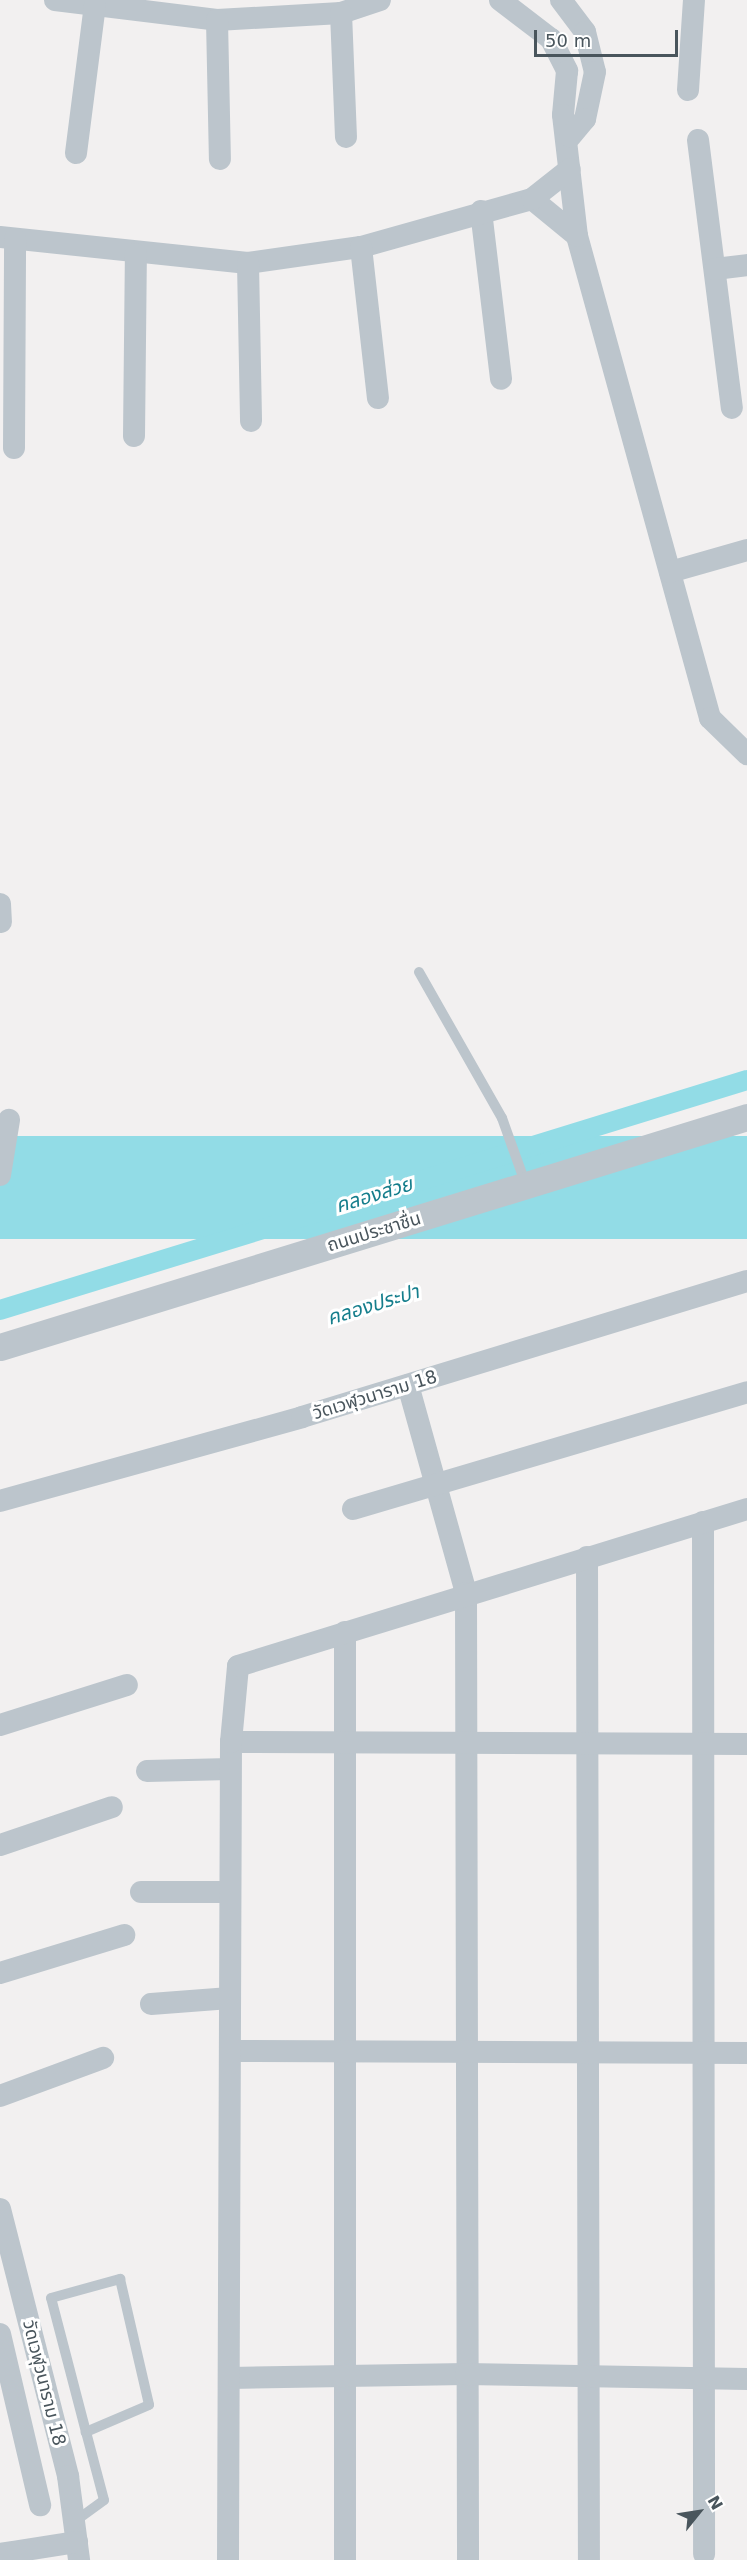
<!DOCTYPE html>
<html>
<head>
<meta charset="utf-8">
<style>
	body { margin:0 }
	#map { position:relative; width:747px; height:2560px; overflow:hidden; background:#f2f0f0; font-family:"DejaVu Sans","Noto Sans Thai",sans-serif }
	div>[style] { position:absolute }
	.water>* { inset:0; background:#92dce6; transform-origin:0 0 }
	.canal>* { height:20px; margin:-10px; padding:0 10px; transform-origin:10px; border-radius:10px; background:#92dce6 }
	.service>* { height:10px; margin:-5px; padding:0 5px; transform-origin:5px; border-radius:5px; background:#bcc5cc }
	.minor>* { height:22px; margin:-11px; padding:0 11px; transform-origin:11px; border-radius:11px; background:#bcc5cc }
	.tertiary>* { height:27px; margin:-13.5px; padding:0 13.5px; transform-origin:13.5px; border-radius:13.5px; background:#bcc5cc }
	span { translate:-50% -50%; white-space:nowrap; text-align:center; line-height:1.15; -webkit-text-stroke:6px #fff; paint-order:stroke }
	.street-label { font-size:18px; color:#49555c }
	.water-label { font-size:20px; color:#157e8c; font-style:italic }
	.north { position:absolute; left:669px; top:2482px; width:60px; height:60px; -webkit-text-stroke:4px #fff; paint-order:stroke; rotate:60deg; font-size:16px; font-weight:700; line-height:24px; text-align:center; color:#49555c }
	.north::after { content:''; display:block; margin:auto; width:21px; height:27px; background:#49555c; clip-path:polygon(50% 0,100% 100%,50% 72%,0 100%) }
	.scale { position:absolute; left:534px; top:30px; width:144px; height:27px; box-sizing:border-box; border:3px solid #49555c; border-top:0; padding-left:8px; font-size:18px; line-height:21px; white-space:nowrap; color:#49555c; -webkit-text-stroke:4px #fff; paint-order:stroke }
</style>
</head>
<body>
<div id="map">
	<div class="water">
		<div style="left:747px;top:1136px;width:103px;height:781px;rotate:90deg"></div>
	</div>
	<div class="canal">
		<div style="left:0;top:1310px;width:782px;rotate:-17.11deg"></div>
	</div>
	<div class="service">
		<div style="left:419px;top:972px;width:168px;rotate:60.4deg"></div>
		<div style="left:502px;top:1118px;width:71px;rotate:70.3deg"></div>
		<div style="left:74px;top:2522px;width:37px;rotate:-36deg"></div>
		<div style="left:104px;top:2500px;width:70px;rotate:-104.8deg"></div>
		<div style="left:86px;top:2432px;width:138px;rotate:-104.6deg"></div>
		<div style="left:51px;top:2298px;width:72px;rotate:-15.4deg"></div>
		<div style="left:120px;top:2279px;width:129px;rotate:77deg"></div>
		<div style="left:149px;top:2405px;width:69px;rotate:156.8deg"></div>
	</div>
	<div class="minor">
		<div style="left:55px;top:0;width:163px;rotate:7deg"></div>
		<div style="left:217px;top:20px;width:124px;rotate:-3.2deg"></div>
		<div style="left:341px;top:13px;width:41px;rotate:-18.4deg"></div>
		<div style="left:500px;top:0;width:64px;rotate:37.4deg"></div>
		<div style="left:551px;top:39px;width:36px;rotate:63deg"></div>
		<div style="left:567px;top:71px;width:44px;rotate:95.2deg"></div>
		<div style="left:563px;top:115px;width:122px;rotate:83.4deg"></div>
		<div style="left:577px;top:236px;width:500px;rotate:74.57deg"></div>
		<div style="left:710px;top:718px;width:52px;rotate:44.2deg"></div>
		<div style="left:561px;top:0;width:40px;rotate:53deg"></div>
		<div style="left:585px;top:32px;width:41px;rotate:76deg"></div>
		<div style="left:595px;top:72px;width:48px;rotate:102deg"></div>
		<div style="left:585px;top:119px;width:23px;rotate:130deg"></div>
		<div style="left:341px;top:13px;width:124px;rotate:87.7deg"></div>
		<div style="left:217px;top:20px;width:139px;rotate:88.8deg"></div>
		<div style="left:688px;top:90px;width:90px;rotate:-86.2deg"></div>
		<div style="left:698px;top:140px;width:270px;rotate:82.8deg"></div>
		<div style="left:76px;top:153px;width:149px;rotate:-82.7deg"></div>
		<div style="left:532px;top:199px;width:58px;rotate:39.4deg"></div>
		<div style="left:481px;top:211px;width:169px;rotate:83.2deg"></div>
		<div style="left:0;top:237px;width:249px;rotate:6deg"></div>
		<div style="left:248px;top:263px;width:114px;rotate:-8.1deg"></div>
		<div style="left:361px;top:247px;width:178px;rotate:-15.7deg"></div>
		<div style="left:532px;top:199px;width:48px;rotate:-38.3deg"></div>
		<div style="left:361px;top:247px;width:152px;rotate:83.6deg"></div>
		<div style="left:248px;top:263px;width:158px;rotate:88.9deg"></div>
		<div style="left:715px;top:269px;width:32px;rotate:-7deg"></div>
		<div style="left:134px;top:436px;width:182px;rotate:-89.4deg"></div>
		<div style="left:14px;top:448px;width:209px;rotate:-89.7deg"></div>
		<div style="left:670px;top:572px;width:80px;rotate:-15.9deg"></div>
		<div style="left:0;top:904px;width:18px;rotate:87deg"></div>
		<div style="left:0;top:1175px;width:56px;rotate:-80.7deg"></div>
		<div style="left:408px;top:1385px;width:216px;rotate:74.4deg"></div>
		<div style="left:466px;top:1593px;width:967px;rotate:89.88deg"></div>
		<div style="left:0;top:1501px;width:313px;rotate:-15.5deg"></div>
		<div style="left:302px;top:1417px;width:465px;rotate:-17deg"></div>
		<div style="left:353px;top:1509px;width:411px;rotate:-16.5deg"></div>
		<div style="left:703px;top:1522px;width:1032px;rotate:89.94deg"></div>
		<div style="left:587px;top:1557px;width:1003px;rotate:89.89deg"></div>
		<div style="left:345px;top:1632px;width:928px;rotate:90deg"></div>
		<div style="left:0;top:1725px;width:133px;rotate:-17.5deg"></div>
		<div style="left:231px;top:1742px;width:516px;rotate:0.22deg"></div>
		<div style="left:147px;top:1771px;width:83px;rotate:-1.4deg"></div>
		<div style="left:0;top:1845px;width:118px;rotate:-18.7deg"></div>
		<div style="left:141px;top:1892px;width:89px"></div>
		<div style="left:0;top:1973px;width:130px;rotate:-17deg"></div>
		<div style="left:151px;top:2004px;width:79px;rotate:-4.3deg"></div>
		<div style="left:230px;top:2051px;width:517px;rotate:0.22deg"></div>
		<div style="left:0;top:2096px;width:110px;rotate:-20.3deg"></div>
		<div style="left:0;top:2209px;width:276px;rotate:75.7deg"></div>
		<div style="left:68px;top:2476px;width:85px;rotate:82.5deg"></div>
		<div style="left:0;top:2334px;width:176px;rotate:76.8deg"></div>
		<div style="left:230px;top:2378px;width:236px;rotate:-1deg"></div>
		<div style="left:466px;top:2374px;width:281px;rotate:1deg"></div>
		<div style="left:0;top:2554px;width:78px;rotate:-8.9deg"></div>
		<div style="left:228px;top:2560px;width:818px;rotate:-89.79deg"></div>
		<div style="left:231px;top:1742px;width:76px;rotate:-84.7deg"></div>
		<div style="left:238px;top:1666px;width:533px;rotate:-17.14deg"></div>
	</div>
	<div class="tertiary">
		<div style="left:0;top:1347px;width:782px;rotate:-17.11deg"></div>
	</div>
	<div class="street-label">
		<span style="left:374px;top:1232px;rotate:-17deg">ถนนประชาชื่น</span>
		<span style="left:375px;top:1395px;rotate:-17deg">วัดเวฬุวนาราม 18</span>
		<span style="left:44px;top:2383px;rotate:76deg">วัดเวฬุวนาราม 18</span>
	</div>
	<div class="water-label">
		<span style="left:374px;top:1195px;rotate:-17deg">คลองส่วย</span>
		<span style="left:373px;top:1305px;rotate:-17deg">คลองประปา</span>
	</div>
	<div class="north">N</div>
	<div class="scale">50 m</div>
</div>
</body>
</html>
